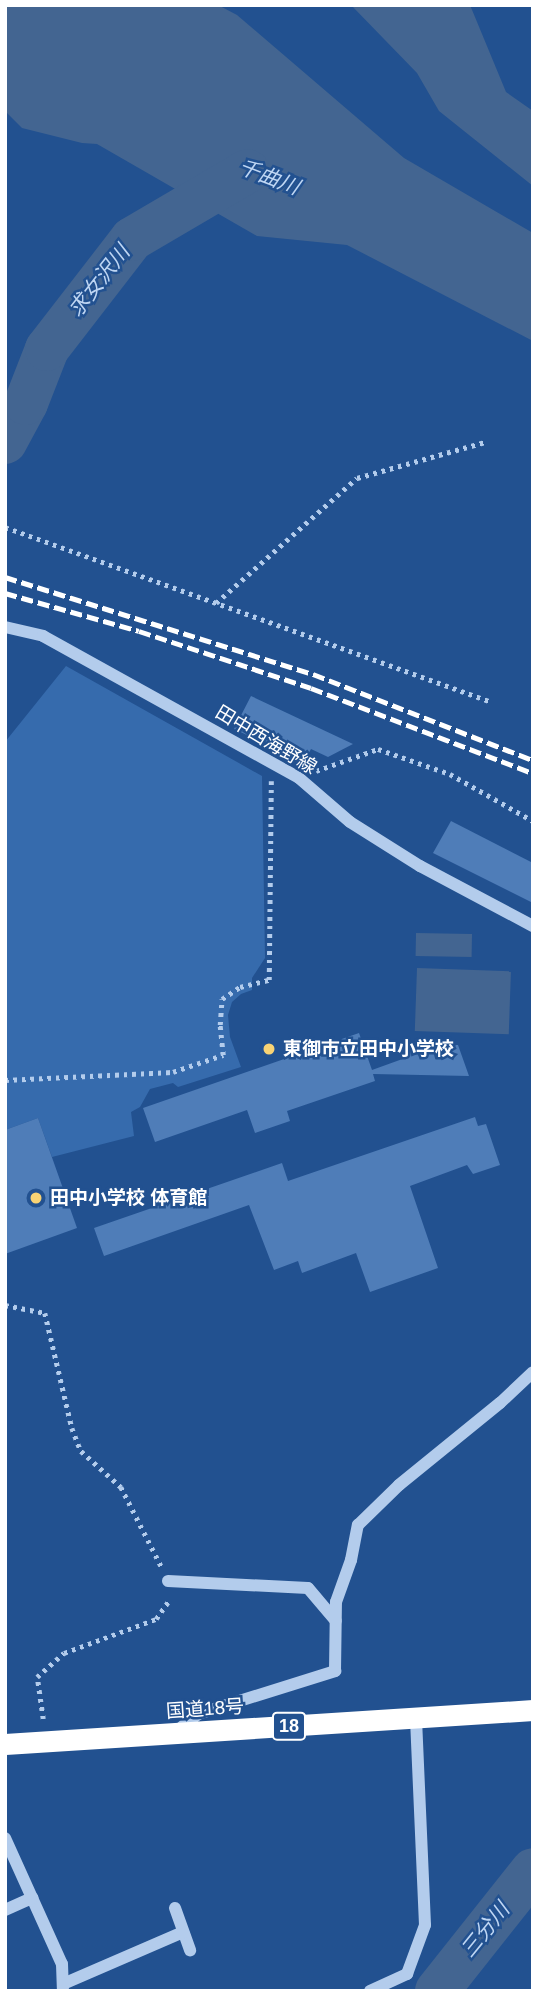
<!DOCTYPE html>
<html>
<head>
<meta charset="utf-8">
<style>
	body { margin:0 }
	#map { position:relative; width:538px; height:1996px; overflow:hidden; background:#225190; font-family:Arial,"Noto Sans JP",sans-serif }
	div>[style] { position:absolute }
	.green>* { inset:0; background:#366bad }
	.water>* { inset:0; background:#436591; transform-origin:0 0 }
	.river>* { height:44px; margin:-22px; padding:0 22px; transform-origin:22px; border-radius:22px; background:#436591 }
	.building>* { inset:0; background:#4f7db8 }
	.path>* { height:4.5px; margin-top:-2.25px; transform-origin:0; background:repeating-linear-gradient(90deg,#b3ccec 0 3.5px,transparent 0 8.5px) }
	.minor>* { height:12px; margin:-6px; padding:0 6px; transform-origin:6px; border-radius:6px; background:#b3ccec }
	.highway>* { height:21px; margin:-10.5px; padding:0 10.5px; transform-origin:10.5px; border-radius:10.5px; background:#fff }
	.rail>* { height:5px; margin-top:-2.5px; transform-origin:0; background:repeating-linear-gradient(90deg,#fff 0 12px,transparent 0 17px) }
	.dots>* { width:19px; height:19px; translate:-50% -50%; box-sizing:border-box; border:4px solid #225190; border-radius:50% }
	span { translate:-50% -50%; white-space:nowrap; text-align:center; line-height:1.15; -webkit-text-stroke:5px #225190; paint-order:stroke }
	.shield-label span { padding:2px 5px; background:#225190; border:2px solid; border-radius:5px; -webkit-text-stroke-width:0 }
	.shield-label { font-size:18px; color:#fff; font-weight:700 }
	.street-label { font-size:19px; color:#fff }
	.poi-label { font-size:19px; color:#fff; font-weight:700 }
	.left { translate:0 -50%; text-align:left }
	.water-label { font-size:21px; color:#bfd6f3; font-style:italic }
	.frame { position:absolute; inset:0; border:7px solid #fff; pointer-events:none }
</style>
</head>
<body>
<div id="map">
	<div class="green">
		<div style="clip-path:polygon(66px 666px,262px 776px,265px 958px,252px 978px,252px 990px,241px 994px,232px 1002px,228px 1015px,230px 1037px,241px 1067px,178px 1087px,173px 1083px,150px 1089px,140px 1107px,131px 1112px,134px 1136px,52px 1157px,38px 1118px,5px 1130px,5px 742px)"></div>
	</div>
	<div class="water">
		<div style="clip-path:polygon(5px 5px,218px 5px,237px 15px,404px 158px,533px 233px,533px 341px,347px 245px,257px 236px,97px 144px,82px 143px,22px 128px,5px 111px)"></div>
		<div style="clip-path:polygon(351px 5px,470px 5px,506px 92px,533px 111px,533px 186px,439px 111px,417px 73px)"></div>
		<div style="left:416px;top:933px;width:56px;height:23px;rotate:1deg"></div>
		<div style="left:417px;top:968px;width:94px;height:63px;rotate:2deg"></div>
	</div>
	<div class="river">
		<div style="left:5px;top:442px;width:44px;rotate:-61.7deg"></div>
		<div style="left:26px;top:403px;width:58px;rotate:-68.7deg"></div>
		<div style="left:47px;top:349px;width:139px;rotate:-52.3deg"></div>
		<div style="left:132px;top:239px;width:134px;rotate:-30.4deg"></div>
		<div style="left:437px;top:1991px;width:154px;rotate:-51.6deg"></div>
	</div>
	<div class="building">
		<div style="clip-path:polygon(251px 696px,353px 744px,328px 757px,311px 749px,304px 762px,234px 729px)"></div>
		<div style="clip-path:polygon(451px 821px,533px 863px,533px 903px,433px 853px)"></div>
		<div style="clip-path:polygon(359px 1033px,372px 1070px,408px 1057px,409px 1044px,458px 1045px,469px 1076px,373px 1074px,375px 1081px,287px 1111px,290px 1121px,255px 1133px,247px 1110px,155px 1142px,143px 1108px)"></div>
		<div style="clip-path:polygon(475px 1117px,478px 1126px,486px 1124px,500px 1165px,473px 1174px,467px 1165px,410px 1186px,438px 1268px,370px 1292px,356px 1253px,302px 1273px,298px 1261px,274px 1270px,249px 1205px,104px 1256px,94px 1228px,282px 1163px,288px 1181px)"></div>
		<div style="clip-path:polygon(38px 1118px,77px 1228px,5px 1254px,5px 1130px)"></div>
	</div>
	<div class="path">
		<div style="left:5px;top:527px;width:514px;rotate:19.77deg"></div>
		<div style="left:216px;top:603px;width:188px;rotate:-41.6deg"></div>
		<div style="left:357px;top:478px;width:133px;rotate:-15.7deg"></div>
		<div style="left:316px;top:771px;width:66px;rotate:-19.5deg"></div>
		<div style="left:378px;top:749px;width:76px;rotate:19.1deg"></div>
		<div style="left:450px;top:774px;width:95px;rotate:29.5deg"></div>
		<div style="left:5px;top:1080px;width:168px;rotate:-2.7deg"></div>
		<div style="left:173px;top:1072px;width:53px;rotate:-18.8deg"></div>
		<div style="left:223px;top:1055px;width:30px;rotate:-96deg"></div>
		<div style="left:220px;top:1025px;width:26px;rotate:-86deg"></div>
		<div style="left:222px;top:999px;width:22px;rotate:-34deg"></div>
		<div style="left:240px;top:987px;width:30px;rotate:-14deg"></div>
		<div style="left:269px;top:980px;width:199px;rotate:-89.4deg"></div>
		<div style="left:5px;top:1305px;width:41px;rotate:11.3deg"></div>
		<div style="left:45px;top:1313px;width:118px;rotate:76.8deg"></div>
		<div style="left:72px;top:1428px;width:25px;rotate:69deg"></div>
		<div style="left:81px;top:1451px;width:54px;rotate:42deg"></div>
		<div style="left:121px;top:1487px;width:89px;rotate:63.1deg"></div>
		<div style="left:43px;top:1719px;width:42px;rotate:-98.1deg"></div>
		<div style="left:37px;top:1677px;width:36px;rotate:-42deg"></div>
		<div style="left:64px;top:1653px;width:98px;rotate:-20.3deg"></div>
		<div style="left:156px;top:1619px;width:24px;rotate:-55deg"></div>
	</div>
	<div class="minor">
		<div style="left:5px;top:627px;width:39px;rotate:13deg"></div>
		<div style="left:43px;top:636px;width:293px;rotate:29deg"></div>
		<div style="left:299px;top:778px;width:67px;rotate:40.8deg"></div>
		<div style="left:350px;top:822px;width:83px;rotate:32.2deg"></div>
		<div style="left:420px;top:866px;width:128px;rotate:28deg"></div>
		<div style="left:168px;top:1581px;width:140px;rotate:2.9deg"></div>
		<div style="left:308px;top:1588px;width:43px;rotate:49.7deg"></div>
		<div style="left:177px;top:1731px;width:27px;rotate:-39deg"></div>
		<div style="left:198px;top:1714px;width:144px;rotate:-17.4deg"></div>
		<div style="left:335px;top:1671px;width:69px;rotate:-89.2deg"></div>
		<div style="left:336px;top:1602px;width:45px;rotate:-70.3deg"></div>
		<div style="left:351px;top:1560px;width:36px;rotate:-79deg"></div>
		<div style="left:358px;top:1525px;width:57px;rotate:-44.3deg"></div>
		<div style="left:399px;top:1485px;width:130px;rotate:-39.1deg"></div>
		<div style="left:500px;top:1403px;width:45px;rotate:-43.2deg"></div>
		<div style="left:5px;top:1838px;width:138px;rotate:65.7deg"></div>
		<div style="left:62px;top:1964px;width:27px;rotate:88deg"></div>
		<div style="left:175px;top:1908px;width:45px;rotate:70.3deg"></div>
		<div style="left:5px;top:1910px;width:30px;rotate:-24deg"></div>
		<div style="left:63px;top:1984px;width:131px;rotate:-23.4deg"></div>
		<div style="left:370px;top:1991px;width:41px;rotate:-24.7deg"></div>
		<div style="left:407px;top:1974px;width:52px;rotate:-69.8deg"></div>
		<div style="left:425px;top:1925px;width:207px;rotate:-92.5deg"></div>
	</div>
	<div class="highway">
		<div style="left:5px;top:1744px;width:529px;rotate:-3.68deg"></div>
	</div>
	<div class="rail">
		<div style="left:5px;top:577px;width:323px;rotate:17.5deg"></div>
		<div style="left:313px;top:674px;width:236px;rotate:21.4deg"></div>
		<div style="left:5px;top:593px;width:139px;rotate:15.8deg"></div>
		<div style="left:139px;top:631px;width:181px;rotate:18.3deg"></div>
		<div style="left:311px;top:688px;width:238px;rotate:21deg"></div>
	</div>
	<div class="dots">
		<div style="left:269px;top:1049px;background:#f8d375"></div>
		<div style="left:36px;top:1198px;background:#f8d375"></div>
	</div>
	<div class="shield-label">
		<span style="left:289px;top:1726px">18</span>
	</div>
	<div class="street-label">
		<span style="left:266px;top:740px;rotate:31deg">田中西海野線</span>
		<span style="left:205px;top:1709px;rotate:-4deg">国道18号</span>
	</div>
	<div class="poi-label">
		<span class="left" style="left:283px;top:1049px">東御市立田中小学校</span>
		<span class="left" style="left:50px;top:1198px">田中小学校 体育館</span>
	</div>
	<div class="water-label">
		<span style="left:269px;top:177px;rotate:21deg">千曲川</span>
		<span style="left:99px;top:281px;rotate:-52deg">求女沢川</span>
		<span style="left:485px;top:1930px;rotate:-51deg">三分川</span>
	</div>
	<div class="frame"></div>
</div>
</body>
</html>
